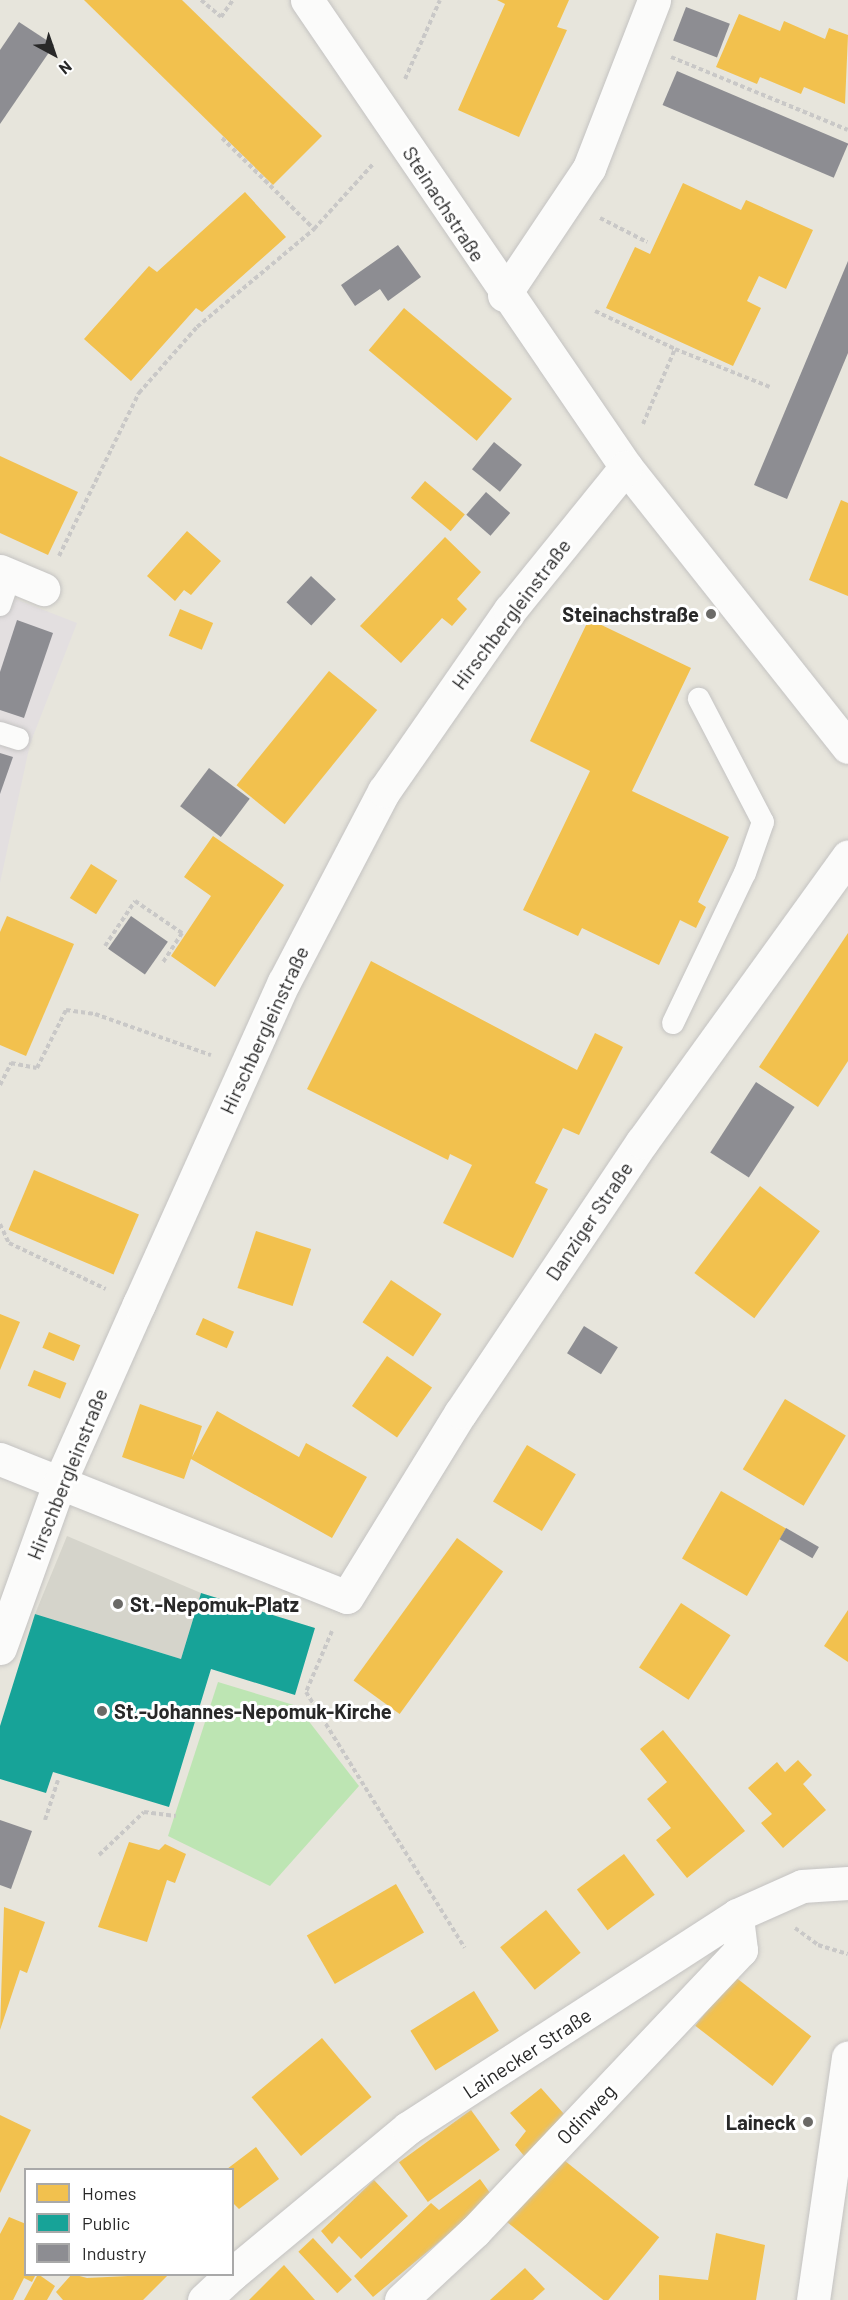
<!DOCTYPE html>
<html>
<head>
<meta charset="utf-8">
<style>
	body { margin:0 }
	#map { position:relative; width:848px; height:2300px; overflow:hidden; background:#e7e5dc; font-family:Barlow,sans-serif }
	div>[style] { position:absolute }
	.industrial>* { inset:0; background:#e3dfe0 }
	.green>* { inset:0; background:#bde5b3 }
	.plaza>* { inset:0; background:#d5d4cb }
	.homes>* { inset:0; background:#f2c14e; transform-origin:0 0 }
	.public>* { inset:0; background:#17a398 }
	.industry>* { inset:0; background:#8d8d92; transform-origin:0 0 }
	.path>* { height:4px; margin-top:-2px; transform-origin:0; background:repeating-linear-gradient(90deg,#c9c8c7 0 4.5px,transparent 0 7.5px) }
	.roads { filter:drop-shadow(0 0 2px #c4c3c2) drop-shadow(0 0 2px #c4c3c2) }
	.service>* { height:22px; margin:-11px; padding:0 11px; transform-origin:11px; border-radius:11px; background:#fbfbfa }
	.minor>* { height:33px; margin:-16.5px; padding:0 16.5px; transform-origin:16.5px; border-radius:16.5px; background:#fbfbfa }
	.tertiary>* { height:33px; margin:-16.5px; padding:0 16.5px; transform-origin:16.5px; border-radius:16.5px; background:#fbfbfa }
	.dots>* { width:16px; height:16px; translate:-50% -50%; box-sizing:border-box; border:3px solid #fff; border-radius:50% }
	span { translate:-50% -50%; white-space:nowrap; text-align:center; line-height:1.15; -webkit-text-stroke:6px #fff; paint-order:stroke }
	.street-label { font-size:20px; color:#282828 }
	.poi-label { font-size:20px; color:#282828; font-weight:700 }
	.right { translate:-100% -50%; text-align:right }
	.left { translate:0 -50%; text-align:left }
	.legend { position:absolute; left:24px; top:2168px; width:210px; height:108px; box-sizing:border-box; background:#fff; border:2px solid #a9a9a9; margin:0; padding:8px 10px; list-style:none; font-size:18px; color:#282828 }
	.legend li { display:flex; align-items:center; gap:12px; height:30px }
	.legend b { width:30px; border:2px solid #a9a9a9 }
	.north { position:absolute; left:24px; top:24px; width:60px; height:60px; -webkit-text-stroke:4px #fff; paint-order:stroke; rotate:140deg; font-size:16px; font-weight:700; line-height:24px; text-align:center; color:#282828 }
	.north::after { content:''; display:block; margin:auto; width:21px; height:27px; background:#282828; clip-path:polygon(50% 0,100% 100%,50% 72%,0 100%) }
</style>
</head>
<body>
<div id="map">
	<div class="industrial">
		<div style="clip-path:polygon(0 593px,77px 623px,30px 744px,0 883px)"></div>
	</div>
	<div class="green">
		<div style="clip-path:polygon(218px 1682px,297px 1706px,359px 1786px,270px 1886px,168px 1836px)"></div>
	</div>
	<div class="plaza">
		<div style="clip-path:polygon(67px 1536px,201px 1593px,181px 1659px,35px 1614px)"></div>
	</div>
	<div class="homes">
		<div style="clip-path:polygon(84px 0,182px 0,322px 136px,273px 185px)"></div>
		<div style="clip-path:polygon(497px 0,569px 0,557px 27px,567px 30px,519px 137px,458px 110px,505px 4px)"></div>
		<div style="clip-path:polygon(739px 14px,780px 31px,784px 21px,825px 39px,829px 28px,848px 35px,845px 104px,804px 87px,801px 94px,760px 77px,757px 84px,716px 67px)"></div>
		<div style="clip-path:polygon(683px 183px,741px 210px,746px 200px,813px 230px,786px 289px,759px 276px,747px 301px,761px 308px,733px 366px,606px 308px,635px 247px,650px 254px)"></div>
		<div style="clip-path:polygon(245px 192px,286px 237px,202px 312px,196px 308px,131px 381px,84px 339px,149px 266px,157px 272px)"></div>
		<div style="left:404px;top:308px;width:141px;height:55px;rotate:40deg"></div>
		<div style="clip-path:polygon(0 456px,78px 492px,48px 555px,0 533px)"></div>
		<div style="left:425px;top:481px;width:52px;height:22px;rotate:40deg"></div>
		<div style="clip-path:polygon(841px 500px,848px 503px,848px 596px,809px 580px)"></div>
		<div style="clip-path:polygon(187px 531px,221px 561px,191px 595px,184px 590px,175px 601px,147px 576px)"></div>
		<div style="clip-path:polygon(445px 537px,481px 572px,457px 599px,467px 609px,452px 626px,442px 618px,401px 663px,360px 626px)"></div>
		<div style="left:180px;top:609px;width:36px;height:29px;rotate:23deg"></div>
		<div style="clip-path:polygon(589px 619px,691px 668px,632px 791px,729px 837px,698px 902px,706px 907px,696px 928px,680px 920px,659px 965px,582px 928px,578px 936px,523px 910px,590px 771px,530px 741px)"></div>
		<div style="left:329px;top:671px;width:62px;height:147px;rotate:39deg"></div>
		<div style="clip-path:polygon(213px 836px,284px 885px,215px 987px,171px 956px,211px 896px,184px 877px)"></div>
		<div style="left:91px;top:864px;width:31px;height:40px;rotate:32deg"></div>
		<div style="clip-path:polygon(7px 916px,74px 944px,26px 1056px,0 1045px,0 932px)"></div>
		<div style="clip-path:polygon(848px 933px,848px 1061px,818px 1107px,759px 1067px)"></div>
		<div style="clip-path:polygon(371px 961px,577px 1070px,595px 1033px,623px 1047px,579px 1135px,563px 1128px,535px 1183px,548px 1189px,513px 1258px,443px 1223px,472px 1165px,450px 1154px,448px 1160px,307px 1089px)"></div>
		<div style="left:34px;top:1170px;width:114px;height:65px;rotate:23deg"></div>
		<div style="left:760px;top:1186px;width:75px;height:109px;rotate:37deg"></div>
		<div style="left:256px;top:1231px;width:58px;height:60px;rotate:18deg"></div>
		<div style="left:391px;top:1280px;width:61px;height:51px;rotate:34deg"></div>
		<div style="clip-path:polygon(0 1314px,20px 1322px,0 1370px)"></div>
		<div style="left:203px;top:1318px;width:34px;height:18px;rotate:24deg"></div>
		<div style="left:49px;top:1332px;width:34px;height:17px;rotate:23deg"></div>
		<div style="left:387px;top:1356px;width:55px;height:61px;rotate:35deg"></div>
		<div style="left:34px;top:1370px;width:35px;height:17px;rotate:22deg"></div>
		<div style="left:785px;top:1399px;width:71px;height:82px;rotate:31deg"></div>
		<div style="clip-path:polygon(140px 1404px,202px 1426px,192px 1457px,217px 1411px,299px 1457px,306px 1443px,367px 1477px,332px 1538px,191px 1459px,184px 1479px,122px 1457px)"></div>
		<div style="left:527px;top:1445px;width:57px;height:66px;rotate:31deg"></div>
		<div style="left:721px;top:1491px;width:75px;height:78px;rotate:30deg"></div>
		<div style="left:457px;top:1538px;width:57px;height:176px;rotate:36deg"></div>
		<div style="left:681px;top:1603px;width:59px;height:77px;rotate:33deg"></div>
		<div style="clip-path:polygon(848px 1610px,848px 1662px,824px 1646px)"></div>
		<div style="clip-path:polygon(663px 1730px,745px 1831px,687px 1878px,656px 1840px,671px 1828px,647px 1799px,667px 1782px,640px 1749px)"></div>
		<div style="clip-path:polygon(798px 1760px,812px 1775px,803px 1784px,826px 1810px,783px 1848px,761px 1823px,772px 1814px,748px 1788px,777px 1762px,785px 1772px)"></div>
		<div style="clip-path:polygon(129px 1842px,159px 1850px,165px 1844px,186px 1854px,175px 1883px,167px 1880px,147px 1942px,98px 1927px)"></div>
		<div style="left:624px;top:1854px;width:51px;height:59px;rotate:53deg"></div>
		<div style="left:396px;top:1884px;width:56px;height:103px;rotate:60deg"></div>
		<div style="clip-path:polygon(4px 1907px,45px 1922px,27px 1973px,20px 1970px,0 2030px)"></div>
		<div style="left:546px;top:1910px;width:55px;height:59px;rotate:51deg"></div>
		<div style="left:734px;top:1976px;width:98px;height:63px;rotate:38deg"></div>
		<div style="left:474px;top:1991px;width:47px;height:75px;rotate:58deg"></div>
		<div style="left:322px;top:2038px;width:77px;height:92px;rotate:50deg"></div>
		<div style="clip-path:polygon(541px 2088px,564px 2114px,525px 2157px,515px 2145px,526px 2131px,510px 2113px)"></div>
		<div style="left:471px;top:2110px;width:49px;height:89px;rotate:54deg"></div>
		<div style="clip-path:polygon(0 2115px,31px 2130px,0 2193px)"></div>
		<div style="clip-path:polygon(256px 2147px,279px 2179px,239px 2209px,232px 2202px,232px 2169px,227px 2169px)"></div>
		<div style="left:559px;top:2156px;width:129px;height:84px;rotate:39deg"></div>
		<div style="clip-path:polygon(480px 2179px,493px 2197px,373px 2297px,354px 2276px,431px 2203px,439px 2210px)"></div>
		<div style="clip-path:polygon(374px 2180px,408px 2216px,361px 2259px,339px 2236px,332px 2244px,321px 2231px)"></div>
		<div style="clip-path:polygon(9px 2217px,26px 2224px,26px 2274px,36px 2274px,32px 2282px,24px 2278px,13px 2300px,0 2300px,0 2234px)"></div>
		<div style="clip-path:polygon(716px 2233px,765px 2245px,756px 2300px,659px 2300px,659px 2275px,708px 2280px)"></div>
		<div style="left:313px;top:2238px;width:57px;height:20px;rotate:47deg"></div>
		<div style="clip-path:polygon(284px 2265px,315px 2300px,249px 2300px)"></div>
		<div style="clip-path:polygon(525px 2268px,545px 2289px,533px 2300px,490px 2300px)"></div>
		<div style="clip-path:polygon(38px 2274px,55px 2286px,47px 2300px,24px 2300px)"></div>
		<div style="clip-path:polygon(72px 2274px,87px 2278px,169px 2274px,143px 2300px,63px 2300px,56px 2292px)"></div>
	</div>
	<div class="public">
		<div style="clip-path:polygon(201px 1593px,315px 1628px,295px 1695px,211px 1669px,169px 1807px,53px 1772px,46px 1793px,0 1779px,0 1726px,35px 1614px,181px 1659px)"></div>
	</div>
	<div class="industry">
		<div style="left:686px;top:7px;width:47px;height:36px;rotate:21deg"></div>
		<div style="clip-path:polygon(19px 22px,54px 45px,0 124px,0 50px)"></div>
		<div style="left:677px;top:71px;width:186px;height:37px;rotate:23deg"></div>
		<div style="clip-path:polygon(398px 245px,421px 277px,388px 301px,380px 289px,355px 306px,341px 285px)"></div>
		<div style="clip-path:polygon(848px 261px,848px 353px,787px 499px,754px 485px)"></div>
		<div style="left:494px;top:442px;width:36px;height:35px;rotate:39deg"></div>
		<div style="left:486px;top:492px;width:32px;height:30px;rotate:41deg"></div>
		<div style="left:311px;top:576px;width:34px;height:36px;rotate:43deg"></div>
		<div style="clip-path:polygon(17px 620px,53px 633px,24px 718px,0 710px,0 672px)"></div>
		<div style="clip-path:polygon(0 753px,13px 757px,0 794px)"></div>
		<div style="left:209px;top:768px;width:51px;height:48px;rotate:37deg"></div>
		<div style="left:131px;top:916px;width:45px;height:40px;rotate:35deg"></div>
		<div style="left:756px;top:1082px;width:46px;height:84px;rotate:33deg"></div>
		<div style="left:584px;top:1326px;width:40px;height:32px;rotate:32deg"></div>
		<div style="left:786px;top:1528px;width:38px;height:13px;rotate:30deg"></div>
		<div style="clip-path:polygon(0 1820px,32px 1831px,11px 1889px,0 1885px)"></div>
	</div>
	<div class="path">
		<div style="left:201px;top:0;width:26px;rotate:40deg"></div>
		<div style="left:221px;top:17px;width:21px;rotate:-55deg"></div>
		<div style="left:671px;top:57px;width:191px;rotate:22.4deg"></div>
		<div style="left:405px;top:79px;width:86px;rotate:-66.1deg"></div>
		<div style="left:222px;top:138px;width:129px;rotate:44.7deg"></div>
		<div style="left:600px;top:218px;width:53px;rotate:27.1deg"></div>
		<div style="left:595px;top:311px;width:89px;rotate:25.4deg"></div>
		<div style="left:643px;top:424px;width:82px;rotate:-66.9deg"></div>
		<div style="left:675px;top:349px;width:102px;rotate:21.8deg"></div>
		<div style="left:59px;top:556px;width:182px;rotate:-63.9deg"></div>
		<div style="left:139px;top:393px;width:88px;rotate:-48.7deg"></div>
		<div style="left:197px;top:327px;width:153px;rotate:-39.9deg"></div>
		<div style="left:314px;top:229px;width:89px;rotate:-47.7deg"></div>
		<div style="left:105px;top:946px;width:54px;rotate:-56.3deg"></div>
		<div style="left:135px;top:901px;width:57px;rotate:34.2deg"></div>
		<div style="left:182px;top:933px;width:37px;rotate:123deg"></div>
		<div style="left:0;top:1085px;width:25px;rotate:-63deg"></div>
		<div style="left:11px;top:1063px;width:26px;rotate:11deg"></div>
		<div style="left:37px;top:1068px;width:65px;rotate:-63.4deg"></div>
		<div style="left:66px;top:1010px;width:29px;rotate:8deg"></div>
		<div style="left:95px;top:1014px;width:123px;rotate:19.5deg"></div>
		<div style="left:0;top:1224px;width:21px;rotate:65deg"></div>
		<div style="left:9px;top:1243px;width:107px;rotate:25.4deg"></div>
		<div style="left:332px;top:1631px;width:66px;rotate:113.1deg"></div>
		<div style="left:306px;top:1692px;width:301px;rotate:58.2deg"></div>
		<div style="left:45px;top:1820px;width:42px;rotate:-72deg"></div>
		<div style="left:99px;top:1855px;width:62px;rotate:-43.7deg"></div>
		<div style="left:144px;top:1812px;width:32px;rotate:7deg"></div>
		<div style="left:795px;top:1928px;width:29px;rotate:36deg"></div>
		<div style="left:818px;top:1945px;width:31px;rotate:17deg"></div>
	</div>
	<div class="roads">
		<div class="service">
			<div style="left:0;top:605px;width:31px;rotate:-71deg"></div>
			<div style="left:0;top:733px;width:19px;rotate:18deg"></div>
			<div style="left:673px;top:1023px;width:166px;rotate:-64.4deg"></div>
			<div style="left:745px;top:873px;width:54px;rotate:-70.6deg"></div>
			<div style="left:763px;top:822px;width:139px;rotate:-117.5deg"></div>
		</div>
		<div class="minor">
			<div style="left:307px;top:0;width:566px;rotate:55.66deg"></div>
			<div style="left:626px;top:467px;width:357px;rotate:51.6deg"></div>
			<div style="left:504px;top:295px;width:153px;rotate:-56.2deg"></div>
			<div style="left:589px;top:168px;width:180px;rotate:-68.8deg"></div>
			<div style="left:0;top:571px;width:47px;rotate:22.7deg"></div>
			<div style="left:0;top:1459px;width:373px;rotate:21.7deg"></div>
			<div style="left:347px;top:1597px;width:217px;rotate:-58.4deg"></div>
			<div style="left:461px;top:1412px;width:325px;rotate:-56.2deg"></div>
			<div style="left:642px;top:1142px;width:352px;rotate:-54.2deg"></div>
			<div style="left:0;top:1648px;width:180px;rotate:-70.2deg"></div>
			<div style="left:61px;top:1479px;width:192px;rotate:-66deg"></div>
			<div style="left:139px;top:1304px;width:353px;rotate:-65.8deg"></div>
			<div style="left:284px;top:982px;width:216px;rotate:-62.4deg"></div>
			<div style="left:384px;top:791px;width:221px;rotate:-55.2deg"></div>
			<div style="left:510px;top:610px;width:184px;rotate:-51deg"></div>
			<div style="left:232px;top:2274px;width:229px;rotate:-39.7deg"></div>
			<div style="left:408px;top:2128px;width:392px;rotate:-32.9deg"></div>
			<div style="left:737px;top:1915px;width:71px;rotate:-24deg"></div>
			<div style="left:802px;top:1886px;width:46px;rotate:-3.7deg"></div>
			<div style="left:204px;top:2300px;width:38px;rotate:-43deg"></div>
			<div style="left:401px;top:2300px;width:101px;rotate:-43deg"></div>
			<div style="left:475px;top:2231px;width:387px;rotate:-46.6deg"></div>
			<div style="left:741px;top:1950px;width:35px;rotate:-97deg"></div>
		</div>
		<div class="tertiary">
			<div style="left:813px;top:2300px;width:245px;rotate:-81.8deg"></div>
		</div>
	</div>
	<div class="dots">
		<div style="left:711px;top:614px;background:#6b6a67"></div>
		<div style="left:118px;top:1604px;background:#6b6a67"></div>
		<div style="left:102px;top:1711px;background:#6b6a67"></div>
		<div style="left:808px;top:2122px;background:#6b6a67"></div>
	</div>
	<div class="street-label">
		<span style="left:444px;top:204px;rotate:57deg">Steinachstraße</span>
		<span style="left:511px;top:614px;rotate:-53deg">Hirschbergleinstraße</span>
		<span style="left:264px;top:1030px;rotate:-65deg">Hirschbergleinstraße</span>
		<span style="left:589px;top:1221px;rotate:-56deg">Danziger Straße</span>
		<span style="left:67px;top:1474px;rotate:-68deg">Hirschbergleinstraße</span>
		<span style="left:527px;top:2053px;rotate:-33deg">Lainecker Straße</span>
		<span style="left:586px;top:2114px;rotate:-46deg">Odinweg</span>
	</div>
	<div class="poi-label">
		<span class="right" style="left:699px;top:614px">Steinachstraße</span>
		<span class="left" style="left:130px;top:1604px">St.-Nepomuk-Platz</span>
		<span class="left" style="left:114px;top:1711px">St.-Johannes-Nepomuk-Kirche</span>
		<span class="right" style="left:796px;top:2122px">Laineck</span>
	</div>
	<ul class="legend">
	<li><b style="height:16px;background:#f2c14e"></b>Homes</li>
	<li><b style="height:16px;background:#17a398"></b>Public</li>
	<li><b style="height:16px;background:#8d8d92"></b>Industry</li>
	</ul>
	<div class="north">N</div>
</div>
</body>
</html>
